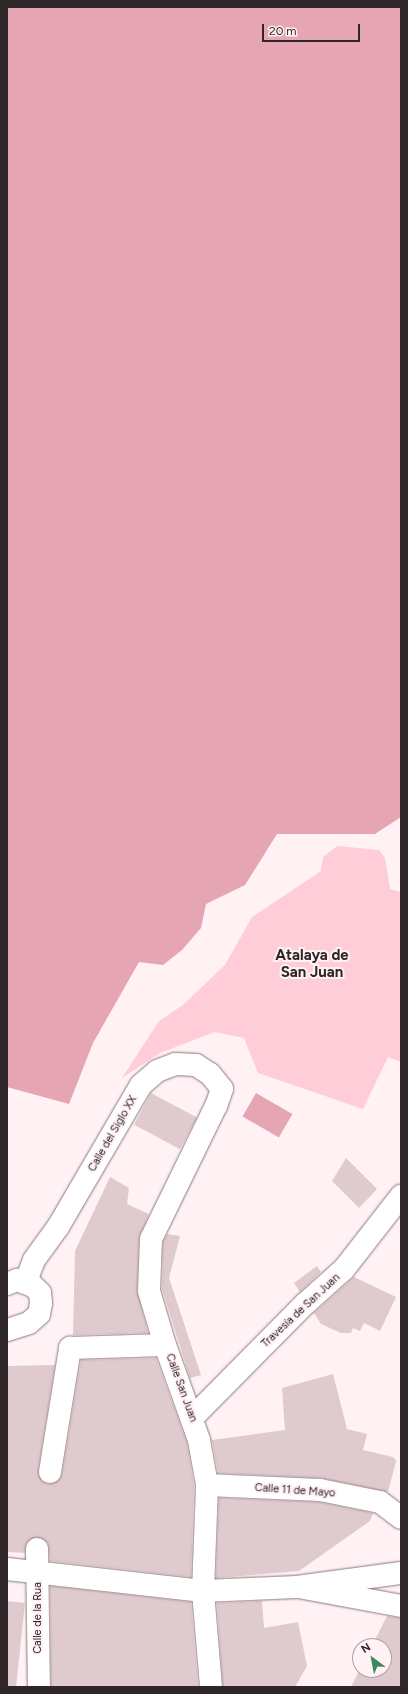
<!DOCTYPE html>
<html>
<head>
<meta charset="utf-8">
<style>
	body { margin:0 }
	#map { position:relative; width:408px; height:1694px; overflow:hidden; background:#fff1f4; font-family:Figtree,sans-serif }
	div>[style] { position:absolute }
	.green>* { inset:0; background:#fecdd7 }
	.water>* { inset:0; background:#e5a5b2; transform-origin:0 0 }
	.building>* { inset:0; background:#dfcace; transform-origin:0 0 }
	.roads { filter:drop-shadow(0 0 1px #8c787c) drop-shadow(0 0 1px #8c787c) }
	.pedestrian>* { height:22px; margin:-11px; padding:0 11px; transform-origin:11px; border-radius:11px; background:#fff }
	.minor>* { height:22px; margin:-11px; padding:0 11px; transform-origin:11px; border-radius:11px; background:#fff }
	span { translate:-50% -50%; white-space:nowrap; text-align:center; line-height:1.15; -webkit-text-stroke:4px #fff1f4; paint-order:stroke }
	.street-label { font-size:11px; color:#2e2628 }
	.district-label { font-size:15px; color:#2e2628; font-weight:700 }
	.frame { position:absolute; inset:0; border:8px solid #2e2628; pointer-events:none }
	.north { position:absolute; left:352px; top:1638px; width:40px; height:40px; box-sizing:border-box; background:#fff1f4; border:1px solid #aba0a2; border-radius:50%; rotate:328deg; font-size:11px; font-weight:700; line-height:16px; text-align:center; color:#2e2628 }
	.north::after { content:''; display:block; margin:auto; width:14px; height:18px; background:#3a8a5b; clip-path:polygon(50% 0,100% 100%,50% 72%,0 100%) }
	.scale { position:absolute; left:262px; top:24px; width:98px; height:18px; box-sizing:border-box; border:2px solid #2e2628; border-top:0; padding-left:5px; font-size:12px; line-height:14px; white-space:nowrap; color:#2e2628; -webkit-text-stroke:3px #fff1f4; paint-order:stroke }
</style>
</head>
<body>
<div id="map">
	<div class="green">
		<div style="clip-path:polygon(337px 846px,379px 850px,385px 858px,390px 889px,401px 892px,401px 1062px,388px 1057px,363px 1109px,258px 1073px,244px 1038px,215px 1032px,160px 1053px,122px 1078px,159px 1021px,183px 1005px,225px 965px,252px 917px,321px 871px,323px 857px)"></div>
	</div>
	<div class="water">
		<div style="clip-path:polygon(7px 7px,401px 7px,401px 817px,375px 834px,277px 834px,245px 885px,206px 904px,201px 928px,182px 950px,163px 965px,139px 962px,93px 1043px,69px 1104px,7px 1087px)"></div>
		<div style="left:256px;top:1093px;width:42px;height:27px;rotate:30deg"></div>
	</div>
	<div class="building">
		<div style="left:151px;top:1093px;width:52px;height:36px;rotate:28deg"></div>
		<div style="clip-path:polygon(346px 1158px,377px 1189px,359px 1208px,332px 1181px)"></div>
		<div style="clip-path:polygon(110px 1177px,129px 1188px,127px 1204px,149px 1214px,139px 1238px,137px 1291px,148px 1333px,73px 1335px,75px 1251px)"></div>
		<div style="clip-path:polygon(167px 1234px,180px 1236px,169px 1278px,201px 1375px,190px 1378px,162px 1289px,163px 1242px)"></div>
		<div style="clip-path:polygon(317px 1266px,321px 1272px,300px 1292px,294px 1283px)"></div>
		<div style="clip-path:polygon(354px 1277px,396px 1297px,380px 1331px,364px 1323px,360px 1331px,353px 1328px,351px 1333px,341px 1333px,321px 1324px,314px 1313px)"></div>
		<div style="clip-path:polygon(156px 1358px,187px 1443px,194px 1486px,191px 1577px,50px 1561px,48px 1543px,37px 1537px,26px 1543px,25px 1553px,7px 1552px,7px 1366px,55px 1365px,38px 1470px,42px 1481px,48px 1484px,59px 1480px,62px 1474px,81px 1360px)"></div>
		<div style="clip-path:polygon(333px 1374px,347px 1429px,367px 1434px,363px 1450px,393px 1457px,396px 1461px,388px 1492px,321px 1478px,218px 1473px,212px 1440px,285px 1430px,282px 1388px)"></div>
		<div style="clip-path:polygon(219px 1498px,318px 1502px,373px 1513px,370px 1521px,299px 1571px,216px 1578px)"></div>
		<div style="clip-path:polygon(50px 1586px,191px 1602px,198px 1687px,51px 1687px)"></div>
		<div style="left:7px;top:1601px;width:18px;height:86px;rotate:6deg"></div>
		<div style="clip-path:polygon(262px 1601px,264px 1628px,298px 1622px,307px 1666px,295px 1687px,223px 1687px,217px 1603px)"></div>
		<div style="clip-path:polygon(387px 1616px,401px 1618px,401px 1687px,351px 1687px,360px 1669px,384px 1670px,384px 1646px,372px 1646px)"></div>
	</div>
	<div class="roads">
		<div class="pedestrian">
			<div style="left:192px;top:1418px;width:161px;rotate:-45.3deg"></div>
			<div style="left:305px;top:1304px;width:52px;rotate:-41.9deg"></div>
			<div style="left:344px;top:1269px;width:93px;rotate:-52deg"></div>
			<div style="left:50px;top:1472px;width:126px;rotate:-80.8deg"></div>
			<div style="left:70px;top:1348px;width:95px;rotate:-1.8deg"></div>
			<div style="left:207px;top:1485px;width:113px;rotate:2.5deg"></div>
			<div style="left:320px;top:1490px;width:61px;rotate:11.3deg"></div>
			<div style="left:380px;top:1502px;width:26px;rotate:37deg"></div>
			<div style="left:37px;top:1549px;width:138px;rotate:89.2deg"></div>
			<div style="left:304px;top:1588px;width:99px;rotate:10.5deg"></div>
			<div style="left:211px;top:1687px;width:96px;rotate:-94.8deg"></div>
			<div style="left:203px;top:1591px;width:106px;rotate:-87.8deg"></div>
			<div style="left:207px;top:1485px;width:46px;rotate:-100.1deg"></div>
			<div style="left:199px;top:1440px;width:101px;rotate:-109.7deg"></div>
			<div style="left:165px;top:1345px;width:56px;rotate:-106.5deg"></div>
			<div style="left:149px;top:1291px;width:52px;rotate:-87.8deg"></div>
			<div style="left:151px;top:1239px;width:148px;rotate:-64deg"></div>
		</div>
		<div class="minor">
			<div style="left:26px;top:1281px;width:22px;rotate:-69deg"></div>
			<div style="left:34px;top:1260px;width:41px;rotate:-54deg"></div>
			<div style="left:58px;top:1227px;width:164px;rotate:-59.7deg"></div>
			<div style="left:141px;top:1085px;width:21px;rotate:-41deg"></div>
			<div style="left:157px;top:1071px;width:19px;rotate:-21deg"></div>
			<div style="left:175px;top:1064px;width:21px;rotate:3deg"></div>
			<div style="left:196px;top:1065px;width:17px;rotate:33deg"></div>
			<div style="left:210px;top:1074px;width:19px;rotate:51deg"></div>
			<div style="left:222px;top:1089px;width:18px;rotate:109deg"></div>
			<div style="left:7px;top:1284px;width:11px;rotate:-22deg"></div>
			<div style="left:17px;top:1280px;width:17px;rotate:21deg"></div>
			<div style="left:33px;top:1286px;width:10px;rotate:45deg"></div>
			<div style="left:40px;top:1293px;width:10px;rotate:84deg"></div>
			<div style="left:41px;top:1303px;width:11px;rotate:100deg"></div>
			<div style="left:39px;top:1314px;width:13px;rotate:138deg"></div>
			<div style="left:29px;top:1323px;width:23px;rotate:162deg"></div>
			<div style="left:7px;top:1569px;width:197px;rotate:6.4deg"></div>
			<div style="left:203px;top:1591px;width:94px;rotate:-2.4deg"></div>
			<div style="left:297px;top:1587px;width:105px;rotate:-7.7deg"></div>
		</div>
	</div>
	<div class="street-label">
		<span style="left:113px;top:1134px;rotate:-60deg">Calle del Siglo XX</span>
		<span style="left:301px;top:1311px;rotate:-43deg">Travesía de San Juan</span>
		<span style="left:181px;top:1388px;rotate:70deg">Calle San Juan</span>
		<span style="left:295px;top:1491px;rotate:4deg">Calle 11 de Mayo</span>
		<span style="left:38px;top:1618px;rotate:-90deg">Calle de la Rua</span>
	</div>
	<div class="district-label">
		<span style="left:312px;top:964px">Atalaya de<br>San Juan</span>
	</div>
	<div class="frame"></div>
	<div class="north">N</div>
	<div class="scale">20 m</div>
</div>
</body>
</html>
